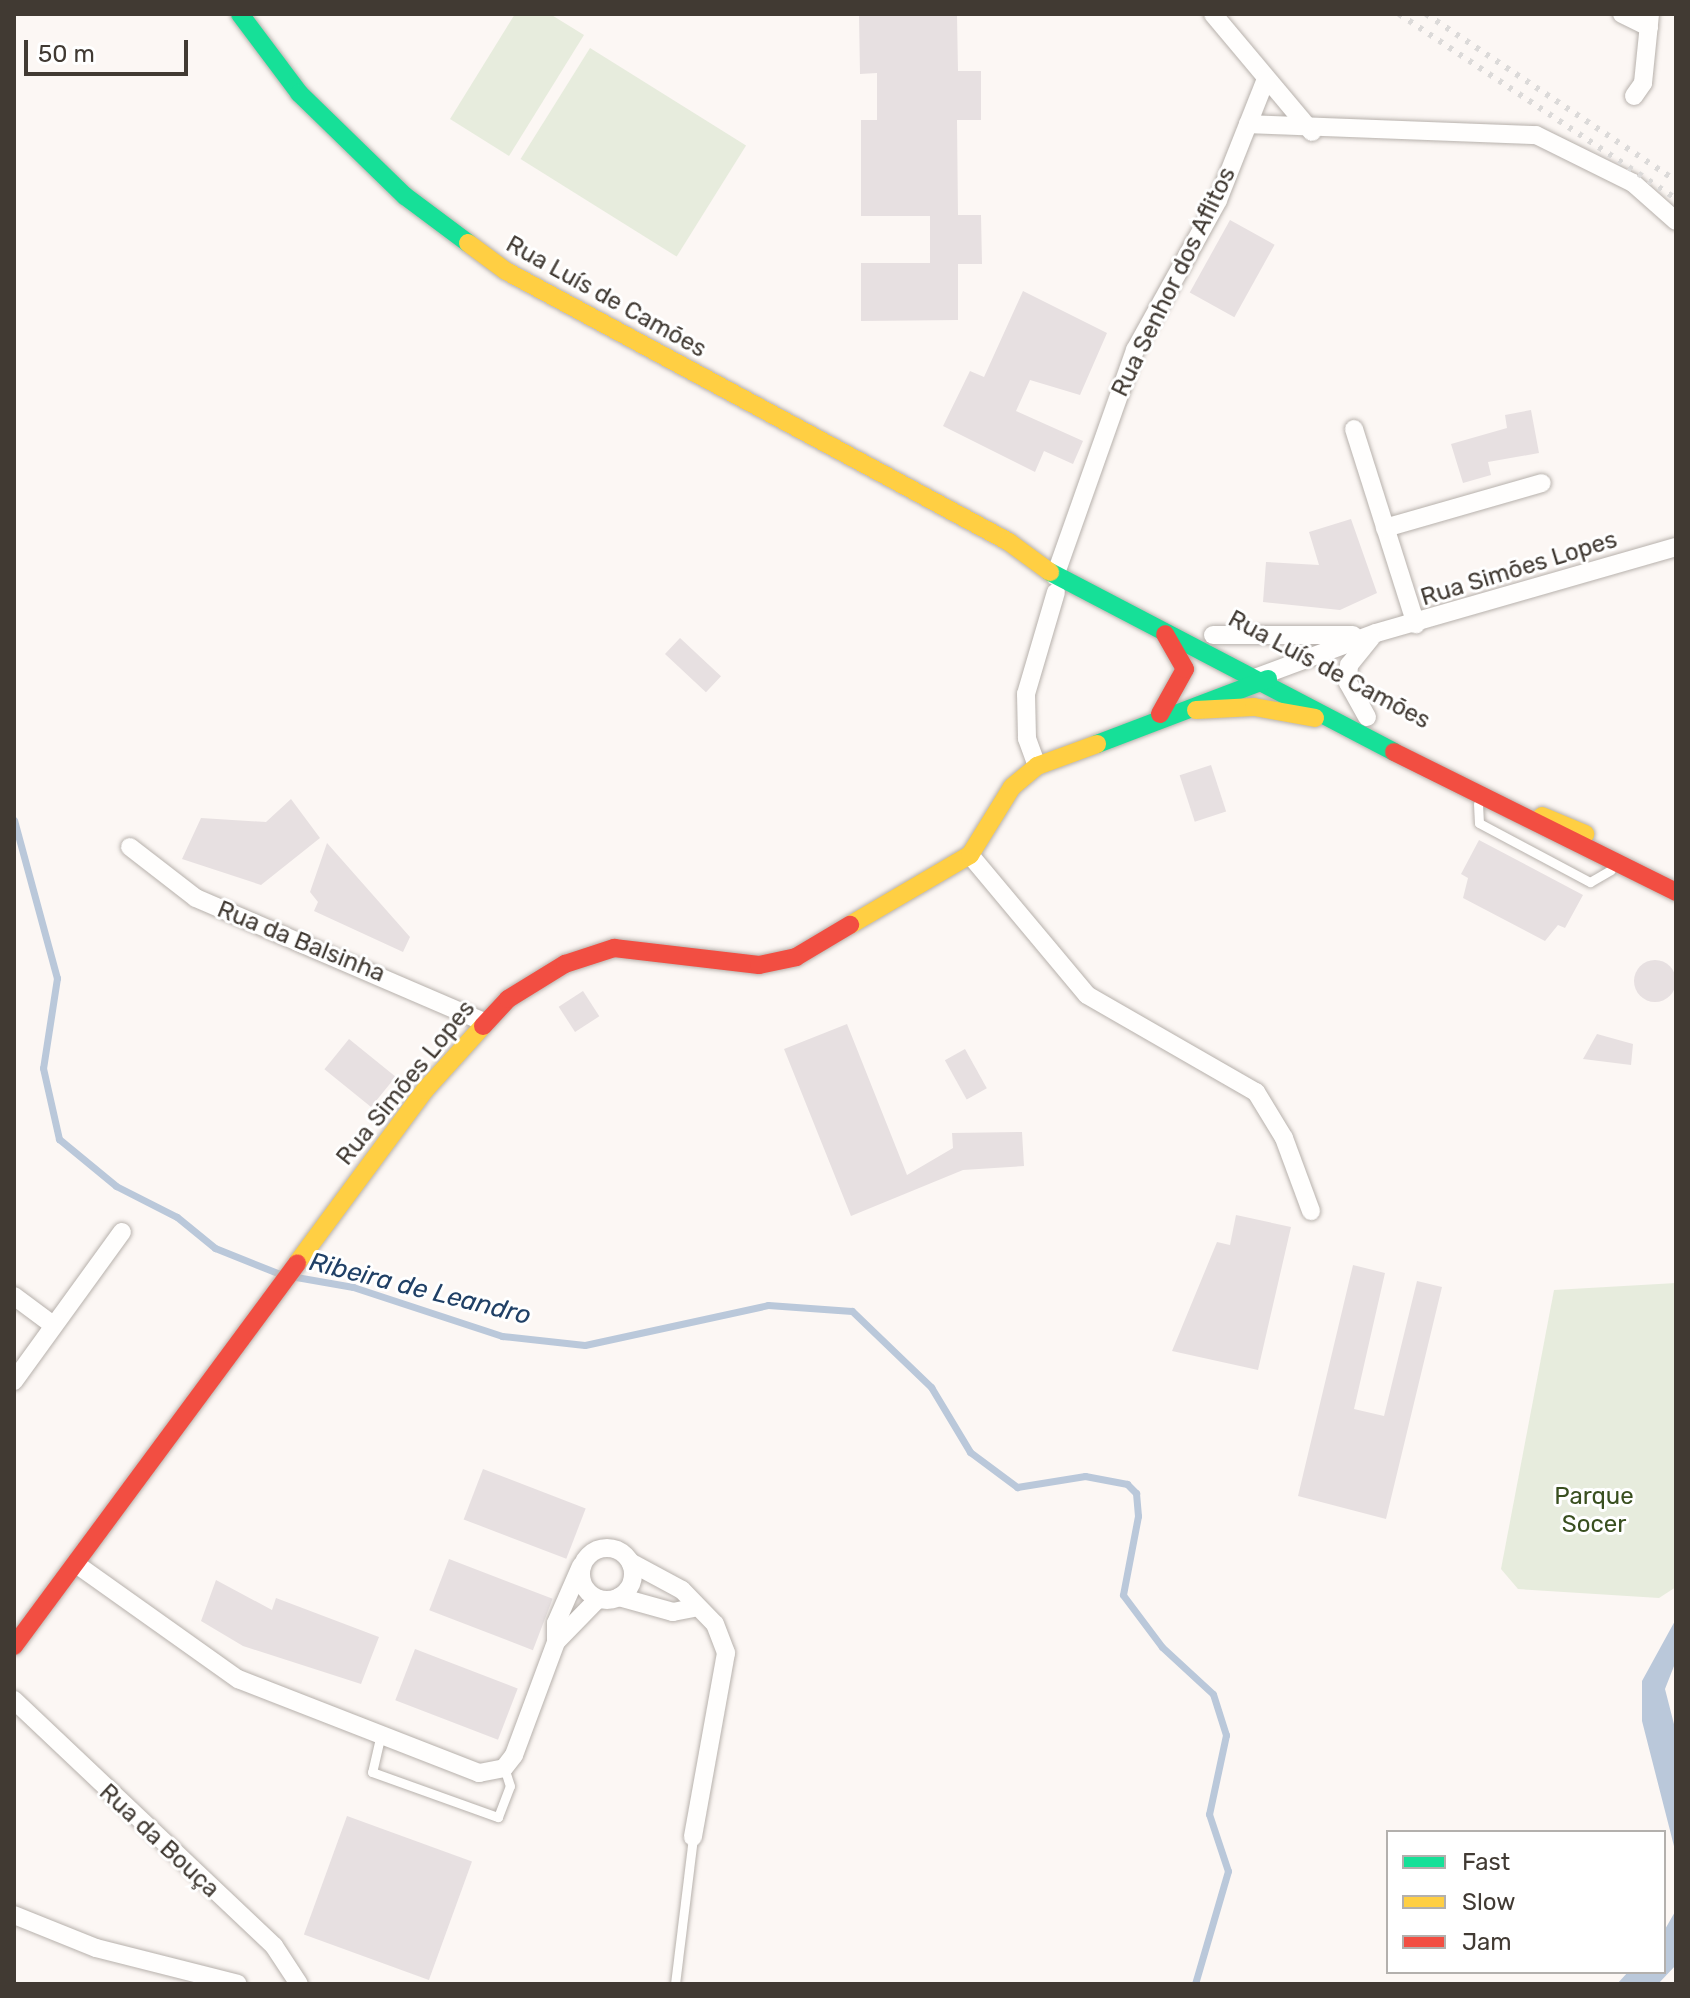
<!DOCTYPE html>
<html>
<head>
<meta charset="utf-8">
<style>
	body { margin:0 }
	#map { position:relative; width:1690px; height:1998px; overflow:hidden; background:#fcf7f4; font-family:Rubik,sans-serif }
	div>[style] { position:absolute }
	.green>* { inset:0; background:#e7ecdd; transform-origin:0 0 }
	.water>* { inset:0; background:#bac8da }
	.stream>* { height:7px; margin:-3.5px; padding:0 3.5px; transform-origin:3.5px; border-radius:3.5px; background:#bac8da }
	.building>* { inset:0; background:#e7e0e1; transform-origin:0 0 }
	.round { border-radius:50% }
	.roads { filter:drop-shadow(0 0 2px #b7b1ac) drop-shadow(0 0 2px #b7b1ac) }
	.lane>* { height:9px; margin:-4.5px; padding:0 4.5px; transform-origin:4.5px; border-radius:4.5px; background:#fffefd }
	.street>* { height:18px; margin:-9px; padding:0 9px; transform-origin:9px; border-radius:9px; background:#fffefd }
	.street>.ring { margin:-9px; padding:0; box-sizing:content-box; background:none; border:18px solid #fffefd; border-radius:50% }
	.fast>* { height:18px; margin:-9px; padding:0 9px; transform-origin:9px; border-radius:9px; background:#16e098 }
	.slow>* { height:18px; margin:-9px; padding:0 9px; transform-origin:9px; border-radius:9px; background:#ffcf43 }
	.jam>* { height:18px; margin:-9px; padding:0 9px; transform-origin:9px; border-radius:9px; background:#f24e42 }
	.rail>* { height:6px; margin-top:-3px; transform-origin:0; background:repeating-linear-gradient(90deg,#dcdad9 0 4px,transparent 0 12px) }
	span { translate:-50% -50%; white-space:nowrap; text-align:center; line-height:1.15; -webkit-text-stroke:6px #fff; paint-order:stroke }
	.street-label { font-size:24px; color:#413a33 }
	.park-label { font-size:24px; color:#394f1f }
	.water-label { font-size:26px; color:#204066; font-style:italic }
	.frame { position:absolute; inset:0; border:16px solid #413a33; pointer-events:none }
	.legend { position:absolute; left:1386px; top:1830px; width:280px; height:144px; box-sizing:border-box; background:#fff; border:2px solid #b3b0ad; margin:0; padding:10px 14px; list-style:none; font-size:24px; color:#413a33 }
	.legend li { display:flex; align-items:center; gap:16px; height:40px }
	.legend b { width:40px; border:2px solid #b3b0ad }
	.scale { position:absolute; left:24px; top:40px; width:164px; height:36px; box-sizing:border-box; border:4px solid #413a33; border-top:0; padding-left:10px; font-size:24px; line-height:28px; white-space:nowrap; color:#413a33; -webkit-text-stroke:6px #fff; paint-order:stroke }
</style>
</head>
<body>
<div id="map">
	<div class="green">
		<div style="clip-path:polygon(515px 14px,550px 14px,584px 35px,509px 156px,450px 119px)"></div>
		<div style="left:590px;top:48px;width:184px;height:131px;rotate:32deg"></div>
		<div style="clip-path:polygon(1676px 1283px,1676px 1587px,1659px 1598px,1518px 1589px,1501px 1569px,1554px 1290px)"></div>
	</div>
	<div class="water">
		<div style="clip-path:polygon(1676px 1619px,1676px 1661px,1665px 1689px,1676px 1732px,1676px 1854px,1642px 1721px,1642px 1681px)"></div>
		<div style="clip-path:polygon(1676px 1910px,1676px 1965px,1658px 1984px,1617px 1984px,1628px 1972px,1664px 1972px,1664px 1931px)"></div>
	</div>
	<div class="stream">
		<div style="left:14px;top:820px;width:164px;rotate:74.8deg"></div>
		<div style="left:57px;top:978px;width:91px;rotate:98.8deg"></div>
		<div style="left:43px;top:1068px;width:73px;rotate:77.3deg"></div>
		<div style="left:59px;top:1139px;width:74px;rotate:39.5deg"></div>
		<div style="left:116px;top:1186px;width:68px;rotate:26.9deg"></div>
		<div style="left:177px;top:1217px;width:49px;rotate:39.2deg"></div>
		<div style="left:215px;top:1248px;width:70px;rotate:21.8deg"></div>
		<div style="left:296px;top:1277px;width:58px;rotate:10deg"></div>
		<div style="left:353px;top:1287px;width:157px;rotate:18.2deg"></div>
		<div style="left:502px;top:1336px;width:83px;rotate:6.2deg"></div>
		<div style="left:585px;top:1345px;width:187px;rotate:-12.3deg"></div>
		<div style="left:768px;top:1305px;width:84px;rotate:4.1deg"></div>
		<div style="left:852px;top:1311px;width:110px;rotate:43.9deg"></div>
		<div style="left:931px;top:1387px;width:76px;rotate:59deg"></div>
		<div style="left:970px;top:1452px;width:59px;rotate:36.7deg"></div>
		<div style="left:1017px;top:1487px;width:69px;rotate:-9.2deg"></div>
		<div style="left:1085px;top:1476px;width:43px;rotate:10.8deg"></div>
		<div style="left:1127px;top:1484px;width:13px;rotate:45deg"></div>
		<div style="left:1136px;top:1493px;width:23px;rotate:85deg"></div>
		<div style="left:1138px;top:1516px;width:80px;rotate:100.8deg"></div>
		<div style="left:1123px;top:1595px;width:65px;rotate:53.1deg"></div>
		<div style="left:1162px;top:1647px;width:69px;rotate:42.7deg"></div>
		<div style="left:1213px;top:1694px;width:43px;rotate:72.4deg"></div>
		<div style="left:1226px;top:1735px;width:81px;rotate:102.1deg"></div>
		<div style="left:1209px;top:1814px;width:60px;rotate:71.6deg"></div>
		<div style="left:1228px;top:1871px;width:118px;rotate:106.3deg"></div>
	</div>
	<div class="building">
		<div style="clip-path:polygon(957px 15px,958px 71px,981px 71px,981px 120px,957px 120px,958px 215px,981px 215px,982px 264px,958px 264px,958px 320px,861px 321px,861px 263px,930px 263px,930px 216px,861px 216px,861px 120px,877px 120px,877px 73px,860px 74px,859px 16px)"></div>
		<div style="left:1230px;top:220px;width:51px;height:83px;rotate:29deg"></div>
		<div style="clip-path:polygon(1023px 291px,1107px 333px,1080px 395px,1030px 380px,1016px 411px,1083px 441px,1073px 464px,1044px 451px,1035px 472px,943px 426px,970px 371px,984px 377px)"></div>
		<div style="clip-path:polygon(1531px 410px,1539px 453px,1488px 462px,1491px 475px,1463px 483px,1451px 444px,1507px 428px,1505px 415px)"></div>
		<div style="clip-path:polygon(1351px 519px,1377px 593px,1340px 610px,1263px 602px,1266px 562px,1319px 565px,1309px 532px)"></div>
		<div style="left:680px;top:638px;width:56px;height:22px;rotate:43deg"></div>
		<div style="left:1211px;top:765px;width:49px;height:33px;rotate:72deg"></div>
		<div style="clip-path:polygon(291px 799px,320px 838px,261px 885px,182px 859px,201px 818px,266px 822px)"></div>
		<div style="clip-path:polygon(1479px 840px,1583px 895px,1565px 928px,1558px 925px,1545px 941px,1463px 898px,1468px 878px,1461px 874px)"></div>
		<div style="clip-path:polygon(327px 843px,410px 937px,403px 952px,314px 911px,318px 902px,310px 892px)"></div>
		<div class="round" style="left:1634px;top:960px;width:42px;height:42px"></div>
		<div style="left:583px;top:991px;width:30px;height:29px;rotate:57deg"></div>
		<div style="clip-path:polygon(847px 1024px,907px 1175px,953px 1148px,952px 1133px,1022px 1132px,1024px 1166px,963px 1170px,851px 1216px,784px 1049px)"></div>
		<div style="clip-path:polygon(1597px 1034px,1633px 1044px,1631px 1065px,1583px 1059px)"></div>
		<div style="left:349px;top:1039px;width:60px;height:39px;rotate:39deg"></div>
		<div style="left:965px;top:1049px;width:45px;height:23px;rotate:61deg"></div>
		<div style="clip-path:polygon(1236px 1215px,1291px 1227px,1258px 1370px,1172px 1351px,1217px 1242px,1230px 1245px)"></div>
		<div style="clip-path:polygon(1353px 1265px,1385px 1273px,1354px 1409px,1384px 1416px,1417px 1281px,1442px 1287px,1386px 1519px,1298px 1496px)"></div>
		<div style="left:483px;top:1469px;width:110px;height:54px;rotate:21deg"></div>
		<div style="left:449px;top:1559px;width:111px;height:55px;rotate:21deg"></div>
		<div style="clip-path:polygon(216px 1580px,272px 1610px,276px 1598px,379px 1637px,361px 1684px,243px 1646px,201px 1621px)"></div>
		<div style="left:415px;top:1649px;width:110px;height:55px;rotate:21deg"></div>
		<div style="left:347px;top:1816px;width:133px;height:126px;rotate:20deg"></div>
	</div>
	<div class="roads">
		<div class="lane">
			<div style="left:1478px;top:804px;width:19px;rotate:87deg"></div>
			<div style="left:1479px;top:823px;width:126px;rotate:28deg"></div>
			<div style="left:1590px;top:882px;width:24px;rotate:-30deg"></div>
			<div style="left:380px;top:1738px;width:35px;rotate:103deg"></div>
			<div style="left:372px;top:1772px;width:134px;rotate:19.7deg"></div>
			<div style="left:498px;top:1817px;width:33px;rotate:-69deg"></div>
			<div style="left:510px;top:1786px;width:19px;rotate:-108deg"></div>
			<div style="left:675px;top:1984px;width:148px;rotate:-83deg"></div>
		</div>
		<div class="street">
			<div style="left:1213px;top:14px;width:154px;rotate:50deg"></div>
			<div style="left:1622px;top:14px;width:30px;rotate:26deg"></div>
			<div style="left:1634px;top:96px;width:16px;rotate:-55deg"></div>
			<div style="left:1643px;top:83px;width:69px;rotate:-84.2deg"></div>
			<div style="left:1248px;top:124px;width:288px;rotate:2.2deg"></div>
			<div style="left:1536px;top:135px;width:108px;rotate:26.3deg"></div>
			<div style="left:1633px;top:183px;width:57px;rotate:41.5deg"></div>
			<div style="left:1354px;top:429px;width:205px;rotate:72.4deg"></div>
			<div style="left:1385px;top:528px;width:163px;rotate:-16deg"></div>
			<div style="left:1055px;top:576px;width:240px;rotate:-70.5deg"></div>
			<div style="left:1135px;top:350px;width:171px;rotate:-61deg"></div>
			<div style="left:1218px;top:200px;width:130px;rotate:-68.4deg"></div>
			<div style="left:1213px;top:635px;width:140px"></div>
			<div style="left:1255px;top:678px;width:129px;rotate:-20.4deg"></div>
			<div style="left:1376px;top:633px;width:312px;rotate:-16deg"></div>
			<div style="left:1367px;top:717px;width:39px;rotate:-119deg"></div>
			<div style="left:1348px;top:683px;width:18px;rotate:-87deg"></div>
			<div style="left:1349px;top:665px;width:35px;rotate:-51deg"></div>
			<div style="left:1037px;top:766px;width:30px;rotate:-110deg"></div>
			<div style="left:1027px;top:738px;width:44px;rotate:-91.3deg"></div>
			<div style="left:1026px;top:694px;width:106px;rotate:-73.6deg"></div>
			<div style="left:130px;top:847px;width:83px;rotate:37.7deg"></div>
			<div style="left:196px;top:898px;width:311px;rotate:23.3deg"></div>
			<div style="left:970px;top:855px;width:182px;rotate:50.1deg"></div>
			<div style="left:1087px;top:995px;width:195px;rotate:29.9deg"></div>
			<div style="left:1256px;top:1092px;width:54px;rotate:58.7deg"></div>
			<div style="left:1284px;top:1138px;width:78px;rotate:69.7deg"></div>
			<div style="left:14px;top:1296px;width:49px;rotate:36.6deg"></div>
			<div style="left:14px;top:1381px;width:184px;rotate:-54.1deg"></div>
			<div class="ring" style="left:581px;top:1548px;width:34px;height:34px"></div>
			<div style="left:630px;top:1562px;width:59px;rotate:28.3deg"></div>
			<div style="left:682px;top:1590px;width:47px;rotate:45.9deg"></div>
			<div style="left:715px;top:1624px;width:31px;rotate:69deg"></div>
			<div style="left:726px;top:1653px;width:187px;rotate:100.2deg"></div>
			<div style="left:76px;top:1564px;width:199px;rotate:35.4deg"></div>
			<div style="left:238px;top:1679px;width:259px;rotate:21.3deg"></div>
			<div style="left:479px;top:1773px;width:25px;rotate:-11deg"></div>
			<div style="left:504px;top:1768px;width:16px;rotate:-52deg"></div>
			<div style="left:514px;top:1755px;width:121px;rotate:-69.6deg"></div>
			<div style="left:556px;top:1642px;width:60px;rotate:-45.7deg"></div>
			<div style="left:619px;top:1597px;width:56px;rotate:15.5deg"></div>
			<div style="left:673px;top:1612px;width:20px;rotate:-11deg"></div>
			<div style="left:556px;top:1642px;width:19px;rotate:-90deg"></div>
			<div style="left:556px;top:1623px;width:62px;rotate:-66.3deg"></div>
			<div style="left:14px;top:1700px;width:358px;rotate:43.4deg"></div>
			<div style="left:274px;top:1946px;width:45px;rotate:56.7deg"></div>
			<div style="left:14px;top:1915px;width:88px;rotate:21.9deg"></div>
			<div style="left:96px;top:1948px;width:146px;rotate:14.2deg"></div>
		</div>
		<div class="fast">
			<div style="left:240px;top:14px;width:99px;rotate:53.2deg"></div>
			<div style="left:299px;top:93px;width:148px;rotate:44.2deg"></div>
			<div style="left:405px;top:196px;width:79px;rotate:36.7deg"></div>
			<div style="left:1050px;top:572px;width:388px;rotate:27.6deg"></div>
			<div style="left:1097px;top:744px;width:183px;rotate:-20.8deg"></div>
		</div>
		<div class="slow">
			<div style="left:468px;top:243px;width:47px;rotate:36.4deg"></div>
			<div style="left:506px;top:271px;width:571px;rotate:28.31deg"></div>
			<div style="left:1009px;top:542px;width:51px;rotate:36.2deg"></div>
			<div style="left:1196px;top:710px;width:58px;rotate:-3deg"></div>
			<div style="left:1254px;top:707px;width:62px;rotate:10.2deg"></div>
			<div style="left:1542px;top:816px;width:47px;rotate:22.7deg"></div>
			<div style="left:850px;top:925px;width:139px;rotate:-30.3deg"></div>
			<div style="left:970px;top:855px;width:80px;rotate:-58.3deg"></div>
			<div style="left:1012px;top:787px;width:33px;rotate:-40deg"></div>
			<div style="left:1037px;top:766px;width:64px;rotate:-20.1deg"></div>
			<div style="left:297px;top:1263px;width:215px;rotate:-53.5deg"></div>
			<div style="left:425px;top:1090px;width:86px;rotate:-47.8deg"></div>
		</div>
		<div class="jam">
			<div style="left:1160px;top:714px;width:51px;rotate:-60.9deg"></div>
			<div style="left:1185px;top:669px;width:40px;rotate:-119.7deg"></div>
			<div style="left:1394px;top:752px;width:315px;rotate:26.4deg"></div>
			<div style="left:483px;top:1026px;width:37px;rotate:-47deg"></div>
			<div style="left:508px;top:999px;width:67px;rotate:-31.6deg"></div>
			<div style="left:565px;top:964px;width:52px;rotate:-18.1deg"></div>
			<div style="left:614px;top:948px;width:146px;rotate:6.7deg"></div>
			<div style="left:759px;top:965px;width:38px;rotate:-12deg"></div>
			<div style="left:796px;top:957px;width:63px;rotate:-30.7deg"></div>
			<div style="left:14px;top:1646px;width:476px;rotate:-53.5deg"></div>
		</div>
	</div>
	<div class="rail">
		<div style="left:1399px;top:14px;width:333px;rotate:33.7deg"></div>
		<div style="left:1426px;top:14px;width:301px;rotate:33.7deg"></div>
	</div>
	<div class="street-label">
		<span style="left:1174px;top:282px;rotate:-64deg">Rua Senhor dos Aflitos</span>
		<span style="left:606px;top:297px;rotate:29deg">Rua Luís de Camões</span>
		<span style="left:1519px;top:569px;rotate:-17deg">Rua Simões Lopes</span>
		<span style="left:1329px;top:670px;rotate:28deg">Rua Luís de Camões</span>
		<span style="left:301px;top:942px;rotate:22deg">Rua da Balsinha</span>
		<span style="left:406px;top:1083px;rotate:-51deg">Rua Simões Lopes</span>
		<span style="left:159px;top:1841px;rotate:43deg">Rua da Bouça</span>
	</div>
	<div class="park-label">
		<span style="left:1594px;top:1511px">Parque<br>Socer</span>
	</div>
	<div class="water-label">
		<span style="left:420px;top:1289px;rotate:14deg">Ribeira de Leandro</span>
	</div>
	<div class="frame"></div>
	<ul class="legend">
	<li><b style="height:10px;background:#16e098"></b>Fast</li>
	<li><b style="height:10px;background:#ffcf43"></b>Slow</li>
	<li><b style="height:10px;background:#f24e42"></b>Jam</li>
	</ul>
	<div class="scale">50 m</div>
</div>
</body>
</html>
